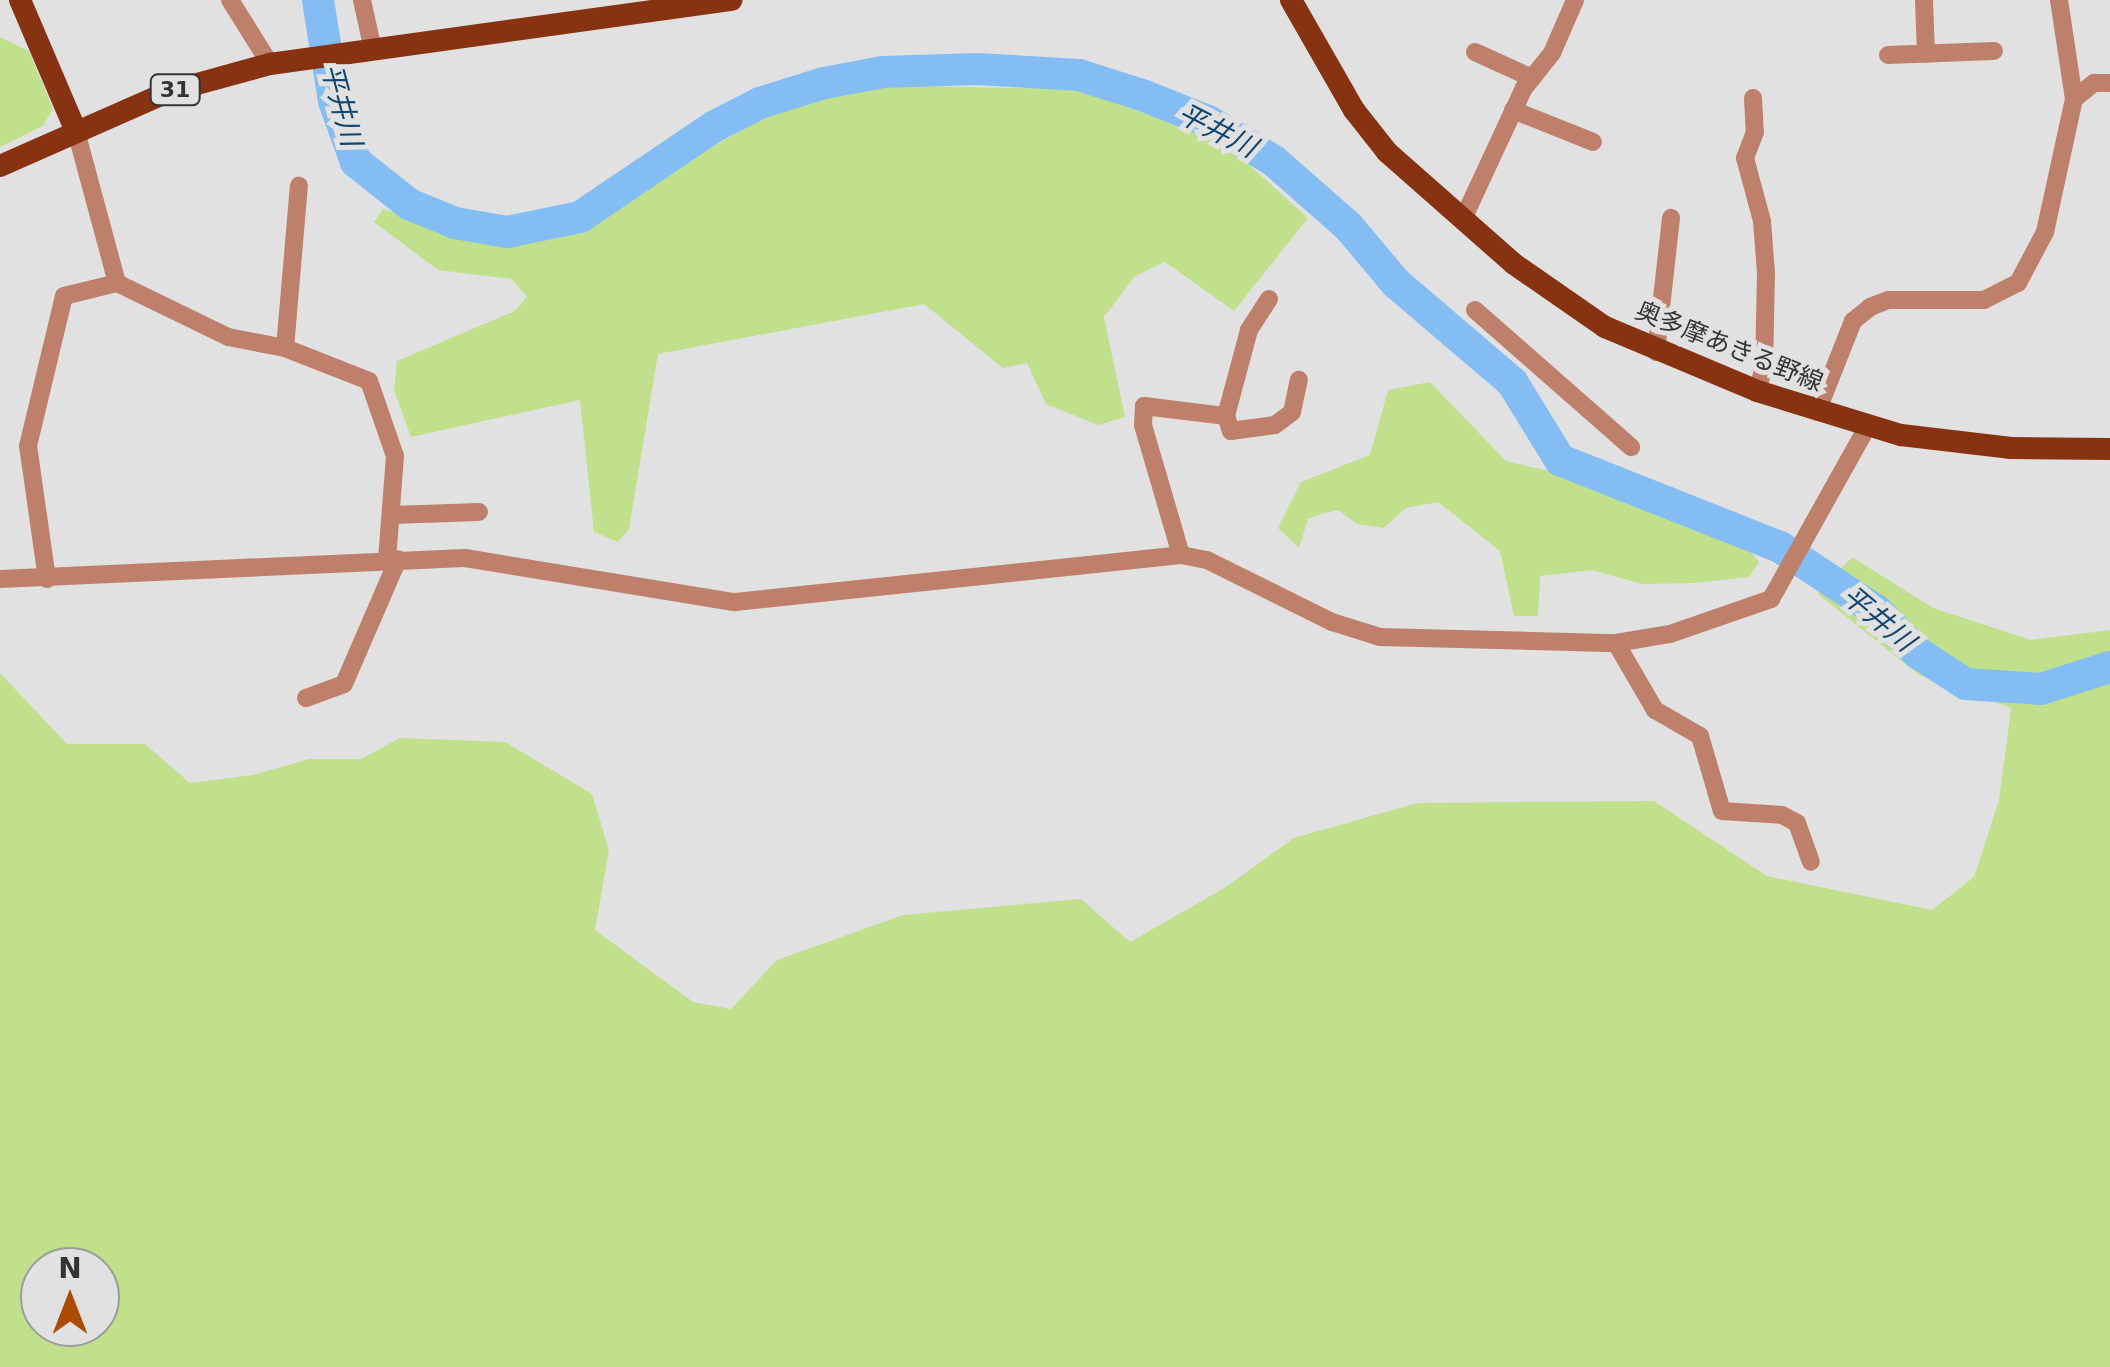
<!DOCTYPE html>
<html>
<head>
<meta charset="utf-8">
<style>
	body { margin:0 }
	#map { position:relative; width:2110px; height:1367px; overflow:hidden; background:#e1e1e2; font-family:"DejaVu Sans","Noto Sans JP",sans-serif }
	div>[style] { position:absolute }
	.green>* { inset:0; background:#c1e08b }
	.river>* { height:32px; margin:-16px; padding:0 16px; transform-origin:16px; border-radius:16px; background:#83bdf4 }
	.minor>* { height:18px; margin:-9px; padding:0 9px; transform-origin:9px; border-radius:9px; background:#be806b }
	.major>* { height:22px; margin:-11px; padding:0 11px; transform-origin:11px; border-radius:11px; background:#873210 }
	span { translate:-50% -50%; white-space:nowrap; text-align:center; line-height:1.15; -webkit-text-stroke:10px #e1e1e2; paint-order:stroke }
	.shield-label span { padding:2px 8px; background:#e1e1e2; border:2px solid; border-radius:8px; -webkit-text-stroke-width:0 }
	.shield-label { font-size:22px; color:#343434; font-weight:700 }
	.street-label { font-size:25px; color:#343434 }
	.water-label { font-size:28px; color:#0f4672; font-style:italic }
	.north { position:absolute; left:20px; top:1247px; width:100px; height:100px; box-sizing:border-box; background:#e1e1e2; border:2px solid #9c9c9c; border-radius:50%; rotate:0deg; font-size:28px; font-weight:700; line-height:40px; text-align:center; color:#343434 }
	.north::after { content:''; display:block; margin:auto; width:35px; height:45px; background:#ac4b03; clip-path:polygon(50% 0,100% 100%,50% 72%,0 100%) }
</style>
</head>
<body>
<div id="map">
	<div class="green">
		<div style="clip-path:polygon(0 37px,29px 51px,53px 109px,43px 126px,0 147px)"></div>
		<div style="clip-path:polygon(852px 85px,1078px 89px,1225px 143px,1308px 218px,1234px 311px,1165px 262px,1135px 276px,1104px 317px,1125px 417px,1098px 425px,1046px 404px,1027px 363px,1003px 368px,924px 304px,658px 354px,629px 529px,618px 542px,594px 532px,580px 400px,411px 437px,394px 390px,397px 361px,515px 311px,527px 297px,512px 279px,438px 270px,374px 222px,383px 209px,491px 240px,604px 210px,754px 123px)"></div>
		<div style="clip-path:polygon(1430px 382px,1506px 461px,1583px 479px,1750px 551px,1759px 562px,1749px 577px,1695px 583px,1642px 584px,1592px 570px,1540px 576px,1538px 616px,1514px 616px,1500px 551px,1438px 502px,1406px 508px,1384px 528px,1357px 524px,1338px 510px,1321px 514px,1308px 519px,1299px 548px,1278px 528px,1301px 482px,1370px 455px,1388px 390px)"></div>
		<div style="clip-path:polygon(evenodd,1852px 557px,1933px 608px,2031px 640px,2110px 630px,2110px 1367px,0 1367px,0 673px,67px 744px,145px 744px,190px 783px,253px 775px,309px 759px,361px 759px,400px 738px,505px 742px,592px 794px,609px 850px,595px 930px,693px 1002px,731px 1009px,777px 960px,903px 915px,1081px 899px,1130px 942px,1226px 887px,1294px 838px,1417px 803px,1654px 801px,1767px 876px,1932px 910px,1974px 877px,1999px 800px,2011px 708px,1919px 675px,1818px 594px,1852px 557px,40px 1267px,100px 1267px,100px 1327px,40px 1327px,40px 1267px)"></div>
	</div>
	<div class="river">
		<div style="left:318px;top:0;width:102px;rotate:81deg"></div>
		<div style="left:334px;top:101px;width:65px;rotate:70.2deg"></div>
		<div style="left:356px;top:162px;width:68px;rotate:38.4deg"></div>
		<div style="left:409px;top:204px;width:50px;rotate:22.4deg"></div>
		<div style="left:455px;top:223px;width:53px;rotate:9.8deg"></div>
		<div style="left:507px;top:232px;width:75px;rotate:-11.6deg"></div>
		<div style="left:580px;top:217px;width:163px;rotate:-34deg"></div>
		<div style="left:715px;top:126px;width:51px;rotate:-27.1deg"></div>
		<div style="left:760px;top:103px;width:67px;rotate:-17.4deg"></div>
		<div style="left:824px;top:83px;width:60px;rotate:-10.6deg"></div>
		<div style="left:883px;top:72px;width:95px;rotate:-1.8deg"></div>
		<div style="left:978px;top:69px;width:101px;rotate:3.4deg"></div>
		<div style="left:1079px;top:75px;width:66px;rotate:17.6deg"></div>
		<div style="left:1142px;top:95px;width:71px;rotate:21.5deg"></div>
		<div style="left:1208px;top:121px;width:77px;rotate:31.2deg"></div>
		<div style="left:1274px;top:161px;width:98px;rotate:41.3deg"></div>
		<div style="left:1348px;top:226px;width:75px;rotate:49.9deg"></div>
		<div style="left:1396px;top:283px;width:153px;rotate:40.5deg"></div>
		<div style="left:1512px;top:382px;width:92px;rotate:58.4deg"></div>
		<div style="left:1560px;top:460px;width:237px;rotate:21.6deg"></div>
		<div style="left:1780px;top:547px;width:116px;rotate:33.4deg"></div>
		<div style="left:1877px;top:611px;width:59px;rotate:45.7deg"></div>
		<div style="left:1918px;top:653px;width:57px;rotate:32.9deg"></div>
		<div style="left:1966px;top:684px;width:75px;rotate:3.8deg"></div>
		<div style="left:2041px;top:689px;width:72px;rotate:-17.7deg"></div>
	</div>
	<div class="minor">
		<div style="left:230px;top:0;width:75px;rotate:58deg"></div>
		<div style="left:362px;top:0;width:51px;rotate:77.6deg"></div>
		<div style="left:1924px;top:0;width:54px;rotate:87.9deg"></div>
		<div style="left:2059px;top:0;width:100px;rotate:81.4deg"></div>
		<div style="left:1475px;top:52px;width:63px;rotate:24.5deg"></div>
		<div style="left:1888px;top:55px;width:106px;rotate:-2.2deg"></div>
		<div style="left:1753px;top:98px;width:34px;rotate:87deg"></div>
		<div style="left:1755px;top:132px;width:28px;rotate:111deg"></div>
		<div style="left:1745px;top:158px;width:65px;rotate:74.9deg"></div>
		<div style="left:1762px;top:221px;width:52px;rotate:85.6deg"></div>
		<div style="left:1766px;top:273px;width:94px;rotate:91.2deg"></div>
		<div style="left:1764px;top:367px;width:25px;rotate:106deg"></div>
		<div style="left:1513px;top:110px;width:86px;rotate:21.8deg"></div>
		<div style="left:76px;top:131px;width:157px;rotate:74.9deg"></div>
		<div style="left:117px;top:283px;width:123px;rotate:25.9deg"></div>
		<div style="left:228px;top:337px;width:58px;rotate:10.9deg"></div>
		<div style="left:285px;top:348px;width:90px;rotate:21.4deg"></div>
		<div style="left:369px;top:381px;width:79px;rotate:70.9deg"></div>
		<div style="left:395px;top:456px;width:103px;rotate:94.4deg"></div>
		<div style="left:1464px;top:217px;width:142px;rotate:-65.1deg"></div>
		<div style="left:1524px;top:88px;width:45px;rotate:-51.3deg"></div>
		<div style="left:1552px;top:53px;width:58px;rotate:-66.5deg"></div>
		<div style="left:1269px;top:299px;width:37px;rotate:123deg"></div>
		<div style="left:1249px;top:330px;width:89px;rotate:105deg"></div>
		<div style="left:1226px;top:416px;width:16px;rotate:72deg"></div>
		<div style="left:1231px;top:431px;width:44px;rotate:-7.8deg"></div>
		<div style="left:1275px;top:425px;width:21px;rotate:-37deg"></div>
		<div style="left:1292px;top:412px;width:33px;rotate:-78deg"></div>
		<div style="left:1475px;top:310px;width:208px;rotate:41.3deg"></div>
		<div style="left:285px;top:348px;width:163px;rotate:-85.1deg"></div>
		<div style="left:1656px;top:352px;width:135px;rotate:-83.6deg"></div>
		<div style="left:1817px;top:412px;width:98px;rotate:-68.4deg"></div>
		<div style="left:1853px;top:321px;width:22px;rotate:-39deg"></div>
		<div style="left:1870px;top:307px;width:19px;rotate:-21deg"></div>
		<div style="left:1888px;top:300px;width:96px"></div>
		<div style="left:1984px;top:300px;width:38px;rotate:-27deg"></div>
		<div style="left:2018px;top:283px;width:58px;rotate:-62.1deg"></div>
		<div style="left:2045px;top:232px;width:136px;rotate:-77.7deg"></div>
		<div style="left:2074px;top:99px;width:26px;rotate:-39deg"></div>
		<div style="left:2094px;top:83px;width:16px"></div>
		<div style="left:392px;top:515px;width:87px;rotate:-2deg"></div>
		<div style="left:1181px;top:555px;width:135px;rotate:-106.3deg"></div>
		<div style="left:1143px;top:425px;width:19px;rotate:-87deg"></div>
		<div style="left:1144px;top:406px;width:83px;rotate:7deg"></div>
		<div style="left:0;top:579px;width:465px;rotate:-2.6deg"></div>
		<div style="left:465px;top:558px;width:274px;rotate:9.3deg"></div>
		<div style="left:735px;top:602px;width:448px;rotate:-6deg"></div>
		<div style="left:1181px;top:555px;width:26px;rotate:11deg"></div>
		<div style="left:1207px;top:560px;width:140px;rotate:26.4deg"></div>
		<div style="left:1332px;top:622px;width:50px;rotate:17.4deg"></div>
		<div style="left:1380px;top:637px;width:236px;rotate:1.5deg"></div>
		<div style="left:1616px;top:643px;width:55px;rotate:-9.5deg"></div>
		<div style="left:1670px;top:634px;width:107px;rotate:-19.1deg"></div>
		<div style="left:1771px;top:599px;width:197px;rotate:-60.8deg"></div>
		<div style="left:47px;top:579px;width:134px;rotate:-98.1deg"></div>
		<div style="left:28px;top:446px;width:154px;rotate:-76.5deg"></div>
		<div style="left:64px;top:296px;width:55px;rotate:-13.8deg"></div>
		<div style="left:1616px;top:643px;width:78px;rotate:59.8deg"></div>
		<div style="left:1655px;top:710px;width:52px;rotate:30deg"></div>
		<div style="left:1700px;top:736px;width:78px;rotate:73.7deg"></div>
		<div style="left:1722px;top:811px;width:60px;rotate:3.8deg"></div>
		<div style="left:1782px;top:815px;width:17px;rotate:28deg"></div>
		<div style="left:1797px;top:823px;width:41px;rotate:70.3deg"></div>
		<div style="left:306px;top:698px;width:40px;rotate:-20.2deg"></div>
		<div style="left:344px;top:684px;width:136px;rotate:-66.6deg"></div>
	</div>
	<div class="major">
		<div style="left:20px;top:0;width:142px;rotate:66.9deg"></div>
		<div style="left:1291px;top:0;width:127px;rotate:60.2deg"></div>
		<div style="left:1354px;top:110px;width:53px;rotate:51.8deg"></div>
		<div style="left:1387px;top:152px;width:169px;rotate:41.4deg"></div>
		<div style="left:1514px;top:264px;width:111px;rotate:34.7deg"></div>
		<div style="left:1605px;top:327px;width:165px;rotate:22.8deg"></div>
		<div style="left:1757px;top:391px;width:151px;rotate:17deg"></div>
		<div style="left:1901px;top:435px;width:111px;rotate:6.7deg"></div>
		<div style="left:2011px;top:448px;width:99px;rotate:0.6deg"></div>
		<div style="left:0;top:166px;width:184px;rotate:-23.8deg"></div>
		<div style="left:168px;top:92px;width:106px;rotate:-15.4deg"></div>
		<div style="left:270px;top:64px;width:466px;rotate:-7.9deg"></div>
	</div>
	<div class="shield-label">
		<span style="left:175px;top:90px">31</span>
	</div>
	<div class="street-label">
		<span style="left:1729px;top:347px;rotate:22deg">奥多摩あきる野線</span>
	</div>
	<div class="water-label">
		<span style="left:341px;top:105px;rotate:75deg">平井川</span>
		<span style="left:1217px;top:131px;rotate:27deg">平井川</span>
		<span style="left:1878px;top:619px;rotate:40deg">平井川</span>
	</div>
	<div class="north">N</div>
</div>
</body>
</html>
